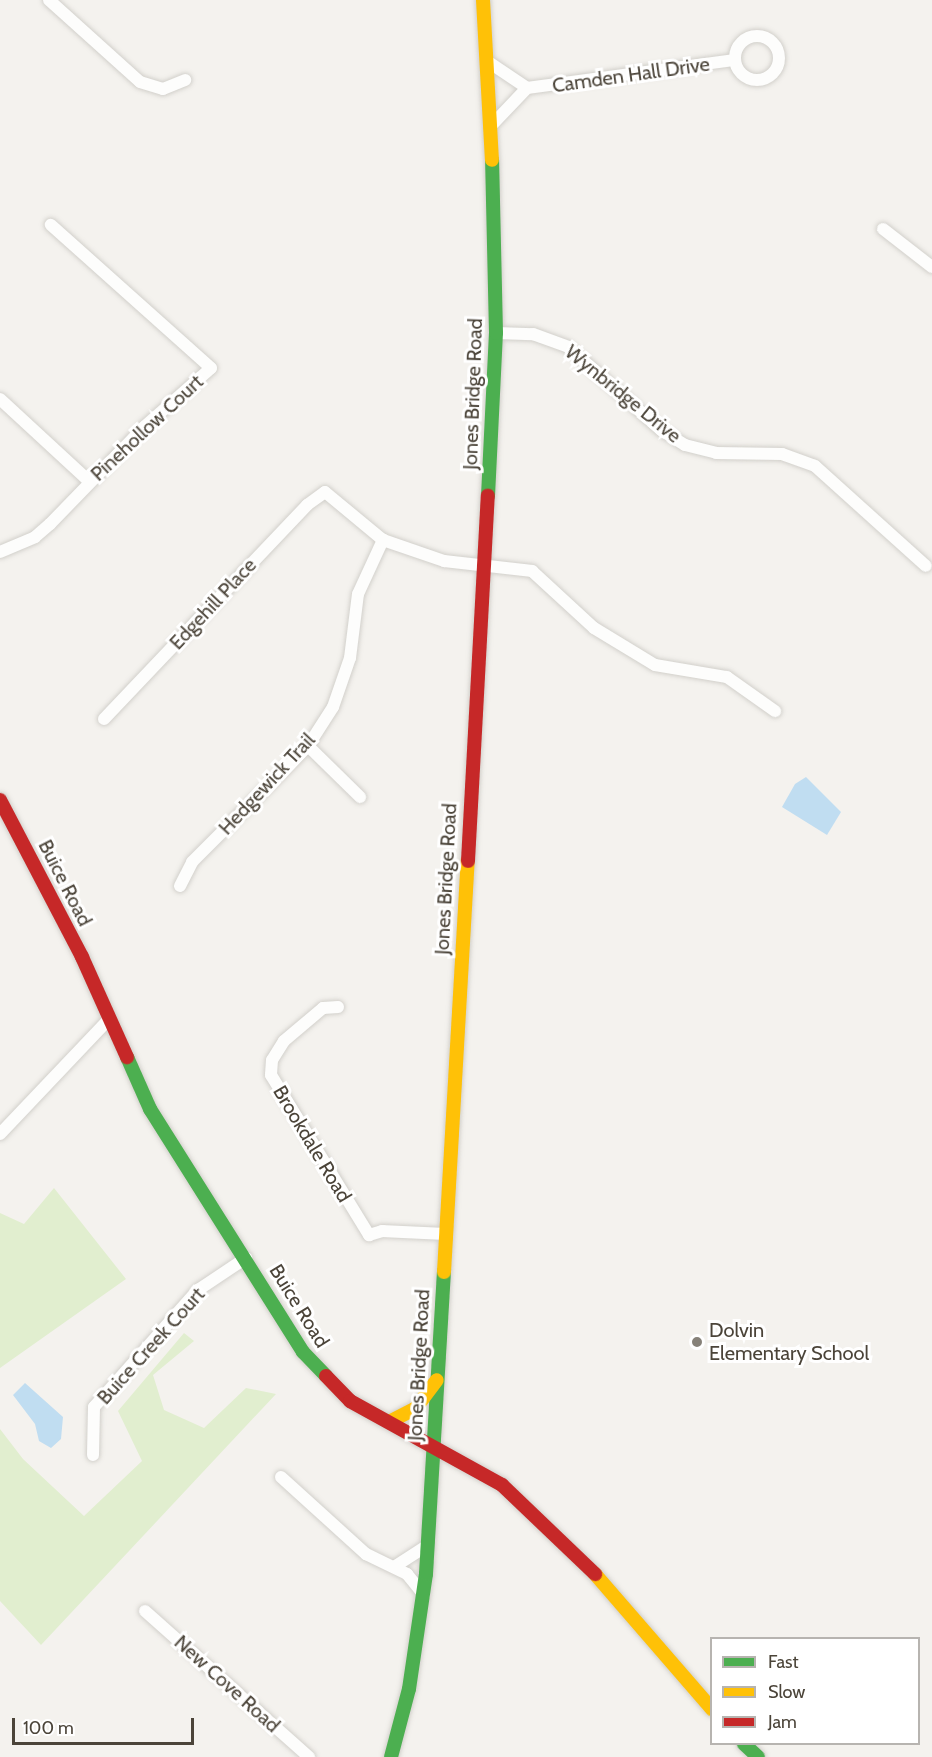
<!DOCTYPE html>
<html>
<head>
<meta charset="utf-8">
<style>
	body { margin:0 }
	#map { position:relative; width:932px; height:1757px; overflow:hidden; background:#f4f2ee; font-family:Cabin,sans-serif }
	div>[style] { position:absolute }
	.green>* { inset:0; background:#e1eecf }
	.water>* { inset:0; background:#c0ddf1 }
	.roads { filter:drop-shadow(0 0 2px #d2d0cb) drop-shadow(0 0 2px #d2d0cb) }
	.street>* { height:12px; margin:-6px; padding:0 6px; transform-origin:6px; border-radius:6px; background:#fdfdfc }
	.street>.ring { margin:-6px; padding:0; box-sizing:content-box; background:none; border:12px solid #fdfdfc; border-radius:50% }
	.fast>* { height:14px; margin:-7px; padding:0 7px; transform-origin:7px; border-radius:7px; background:#4caf50 }
	.slow>* { height:14px; margin:-7px; padding:0 7px; transform-origin:7px; border-radius:7px; background:#ffc107 }
	.jam>* { height:14px; margin:-7px; padding:0 7px; transform-origin:7px; border-radius:7px; background:#c62828 }
	.dots>* { width:16px; height:16px; translate:-50% -50%; box-sizing:border-box; border:3px solid #fff; border-radius:50% }
	span { translate:-50% -50%; white-space:nowrap; text-align:center; line-height:1.15; -webkit-text-stroke:6px #fff; paint-order:stroke }
	.street-label { font-size:20px; color:#4b4439 }
	.poi-label { font-size:20px; color:#4b4439 }
	.left { translate:0 -50%; text-align:left }
	.legend { position:absolute; left:710px; top:1637px; width:210px; height:108px; box-sizing:border-box; background:#fff; border:2px solid #b7b4b0; margin:0; padding:8px 10px; list-style:none; font-size:18px; color:#4b4439 }
	.legend li { display:flex; align-items:center; gap:12px; height:30px }
	.legend b { width:30px; border:2px solid #b7b4b0 }
	.scale { position:absolute; left:12px; top:1718px; width:182px; height:27px; box-sizing:border-box; border:3px solid #4b4439; border-top:0; padding-left:8px; font-size:18px; line-height:21px; white-space:nowrap; color:#4b4439; -webkit-text-stroke:4px #fff; paint-order:stroke }
</style>
</head>
<body>
<div id="map">
	<div class="green">
		<div style="clip-path:polygon(54px 1188px,126px 1279px,0 1368px,0 1213px,24px 1224px)"></div>
		<div style="clip-path:polygon(184px 1333px,194px 1341px,153px 1375px,164px 1410px,204px 1428px,246px 1388px,276px 1394px,41px 1645px,0 1601px,0 1429px,23px 1459px,84px 1516px,142px 1461px,118px 1411px)"></div>
	</div>
	<div class="water">
		<div style="clip-path:polygon(806px 777px,841px 812px,827px 835px,782px 807px,795px 784px)"></div>
		<div style="clip-path:polygon(25px 1383px,63px 1417px,61px 1439px,51px 1448px,39px 1441px,35px 1424px,13px 1395px)"></div>
	</div>
	<div class="roads">
		<div class="street">
			<div style="left:49px;top:0;width:122px;rotate:42deg"></div>
			<div style="left:140px;top:82px;width:24px;rotate:17deg"></div>
			<div style="left:163px;top:89px;width:24px;rotate:-22deg"></div>
			<div class="ring" style="left:735px;top:36px;width:32px;height:32px"></div>
			<div style="left:487px;top:61px;width:48px;rotate:34deg"></div>
			<div style="left:527px;top:88px;width:52px;rotate:133.5deg"></div>
			<div style="left:527px;top:88px;width:210px;rotate:-7.7deg"></div>
			<div style="left:883px;top:229px;width:62px;rotate:37.8deg"></div>
			<div style="left:496px;top:333px;width:37px;rotate:2deg"></div>
			<div style="left:533px;top:334px;width:37px;rotate:20deg"></div>
			<div style="left:568px;top:347px;width:125px;rotate:41.7deg"></div>
			<div style="left:661px;top:430px;width:28px;rotate:32deg"></div>
			<div style="left:685px;top:445px;width:32px;rotate:14deg"></div>
			<div style="left:716px;top:453px;width:66px;rotate:0.9deg"></div>
			<div style="left:782px;top:454px;width:35px;rotate:20deg"></div>
			<div style="left:815px;top:466px;width:149px;rotate:42deg"></div>
			<div style="left:0;top:399px;width:122px;rotate:42.7deg"></div>
			<div style="left:0;top:552px;width:38px;rotate:-23deg"></div>
			<div style="left:35px;top:537px;width:20px;rotate:-41deg"></div>
			<div style="left:50px;top:524px;width:135px;rotate:-45.9deg"></div>
			<div style="left:144px;top:427px;width:89px;rotate:-41.4deg"></div>
			<div style="left:211px;top:368px;width:215px;rotate:-138.2deg"></div>
			<div style="left:104px;top:719px;width:295px;rotate:-46.5deg"></div>
			<div style="left:307px;top:505px;width:22px;rotate:-36deg"></div>
			<div style="left:325px;top:492px;width:75px;rotate:39.6deg"></div>
			<div style="left:383px;top:540px;width:65px;rotate:19deg"></div>
			<div style="left:444px;top:561px;width:89px;rotate:6.5deg"></div>
			<div style="left:532px;top:571px;width:84px;rotate:42.6deg"></div>
			<div style="left:594px;top:628px;width:71px;rotate:31.2deg"></div>
			<div style="left:655px;top:665px;width:73px;rotate:9.5deg"></div>
			<div style="left:727px;top:677px;width:59px;rotate:35.3deg"></div>
			<div style="left:308px;top:746px;width:73px;rotate:44.4deg"></div>
			<div style="left:180px;top:886px;width:27px;rotate:-63deg"></div>
			<div style="left:192px;top:862px;width:164px;rotate:-45deg"></div>
			<div style="left:308px;top:746px;width:46px;rotate:-57.3deg"></div>
			<div style="left:333px;top:707px;width:52px;rotate:-70.9deg"></div>
			<div style="left:350px;top:658px;width:64px;rotate:-82.9deg"></div>
			<div style="left:358px;top:594px;width:60px;rotate:-65.2deg"></div>
			<div style="left:338px;top:1007px;width:15px;rotate:176deg"></div>
			<div style="left:323px;top:1008px;width:51px;rotate:139.8deg"></div>
			<div style="left:284px;top:1041px;width:22px;rotate:122deg"></div>
			<div style="left:272px;top:1060px;width:15px;rotate:94deg"></div>
			<div style="left:271px;top:1075px;width:188px;rotate:58.5deg"></div>
			<div style="left:369px;top:1235px;width:14px;rotate:-17deg"></div>
			<div style="left:382px;top:1231px;width:63px;rotate:2.7deg"></div>
			<div style="left:0;top:1134px;width:158px;rotate:-46.5deg"></div>
			<div style="left:93px;top:1455px;width:48px;rotate:-88.8deg"></div>
			<div style="left:94px;top:1407px;width:157px;rotate:-48.4deg"></div>
			<div style="left:198px;top:1290px;width:58px;rotate:-33.7deg"></div>
			<div style="left:281px;top:1477px;width:115px;rotate:42.2deg"></div>
			<div style="left:366px;top:1554px;width:46px;rotate:26deg"></div>
			<div style="left:407px;top:1574px;width:27px;rotate:51deg"></div>
			<div style="left:394px;top:1567px;width:40px;rotate:-32.9deg"></div>
			<div style="left:145px;top:1611px;width:220px;rotate:41.7deg"></div>
		</div>
		<div class="fast">
			<div style="left:488px;top:496px;width:163px;rotate:-87.2deg"></div>
			<div style="left:496px;top:333px;width:173px;rotate:-91.3deg"></div>
			<div style="left:127px;top:1057px;width:57px;rotate:66.1deg"></div>
			<div style="left:150px;top:1109px;width:287px;rotate:57.8deg"></div>
			<div style="left:303px;top:1352px;width:33px;rotate:46deg"></div>
			<div style="left:744px;top:1744px;width:19px;rotate:43deg"></div>
			<div style="left:391px;top:1757px;width:70px;rotate:-75.2deg"></div>
			<div style="left:409px;top:1689px;width:116px;rotate:-81.6deg"></div>
			<div style="left:426px;top:1574px;width:303px;rotate:-86.6deg"></div>
		</div>
		<div class="slow">
			<div style="left:483px;top:0;width:160px;rotate:86.8deg"></div>
			<div style="left:444px;top:1272px;width:412px;rotate:-86.7deg"></div>
			<div style="left:389px;top:1422px;width:29px;rotate:-27deg"></div>
			<div style="left:415px;top:1409px;width:36px;rotate:-53deg"></div>
			<div style="left:595px;top:1574px;width:179px;rotate:49.1deg"></div>
		</div>
		<div class="jam">
			<div style="left:0;top:800px;width:177px;rotate:62.4deg"></div>
			<div style="left:82px;top:957px;width:110px;rotate:65.8deg"></div>
			<div style="left:468px;top:861px;width:366px;rotate:-86.9deg"></div>
			<div style="left:326px;top:1376px;width:35px;rotate:46deg"></div>
			<div style="left:350px;top:1401px;width:174px;rotate:28.9deg"></div>
			<div style="left:502px;top:1485px;width:129px;rotate:43.7deg"></div>
		</div>
	</div>
	<div class="dots">
		<div style="left:697px;top:1342px;background:#868178"></div>
	</div>
	<div class="street-label">
		<span style="left:631px;top:75px;rotate:-8deg">Camden Hall Drive</span>
		<span style="left:473px;top:394px;rotate:-88deg">Jones Bridge Road</span>
		<span style="left:623px;top:394px;rotate:39deg">Wynbridge Drive</span>
		<span style="left:147px;top:428px;rotate:-43deg">Pinehollow Court</span>
		<span style="left:213px;top:604px;rotate:-47deg">Edgehill Place</span>
		<span style="left:267px;top:784px;rotate:-47deg">Hedgewick Trail</span>
		<span style="left:446px;top:879px;rotate:-87deg">Jones Bridge Road</span>
		<span style="left:65px;top:883px;rotate:63deg">Buice Road</span>
		<span style="left:312px;top:1144px;rotate:59deg">Brookdale Road</span>
		<span style="left:299px;top:1306px;rotate:58deg">Buice Road</span>
		<span style="left:151px;top:1346px;rotate:-48deg">Buice Creek Court</span>
		<span style="left:419px;top:1365px;rotate:-87deg">Jones Bridge Road</span>
		<span style="left:227px;top:1684px;rotate:42deg">New Cove Road</span>
	</div>
	<div class="poi-label">
		<span class="left" style="left:709px;top:1342px">Dolvin<br>Elementary School</span>
	</div>
	<ul class="legend">
	<li><b style="height:8px;background:#4caf50"></b>Fast</li>
	<li><b style="height:8px;background:#ffc107"></b>Slow</li>
	<li><b style="height:8px;background:#c62828"></b>Jam</li>
	</ul>
	<div class="scale">100 m</div>
</div>
</body>
</html>
